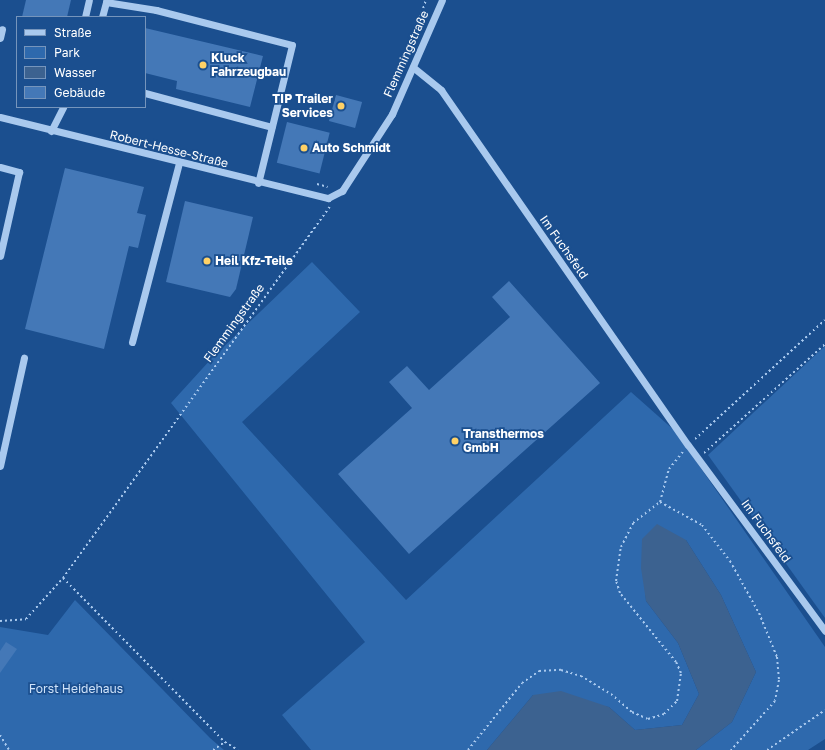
<!DOCTYPE html>
<html>
<head>
<meta charset="utf-8">
<style>
	body { margin:0 }
	#map { position:relative; width:825px; height:750px; overflow:hidden; background:#1b4f8f; font-family:"Golos Text",sans-serif }
	div>[style] { position:absolute }
	.green>* { inset:0; background:#2e69ad }
	.water>* { inset:0; background:#3c6290 }
	.building>* { inset:0; background:#4478b7; transform-origin:0 0 }
	.path>* { height:2px; margin-top:-1px; transform-origin:0; background:repeating-linear-gradient(90deg,#a9c9ee 0 2px,transparent 0 5px) }
	.minor>* { height:7px; margin:-3.5px; padding:0 3.5px; transform-origin:3.5px; border-radius:3.5px; background:#a9c9ee }
	.dots>* { width:11px; height:11px; translate:-50% -50%; box-sizing:border-box; border:2px solid #1b4f8f; border-radius:50% }
	span { translate:-50% -50%; white-space:nowrap; text-align:center; line-height:1.15; -webkit-text-stroke:3.5px #1b4f8f; paint-order:stroke }
	.street-label { font-size:12px; color:#fff }
	.poi-label { font-size:12px; color:#fff; font-weight:700 }
	.left { translate:0 -50%; text-align:left }
	.right { translate:-100% -50%; text-align:right }
	.park-label { font-size:12px; color:#cfe3fa }
	.legend { position:absolute; left:16px; top:16px; width:130px; height:92px; box-sizing:border-box; background:#1b4f8f; border:1px solid #7695bc; margin:0; padding:5px 7px; list-style:none; font-size:12px; color:#fff }
	.legend li { display:flex; align-items:center; gap:8px; height:20px }
	.legend b { width:20px; border:1px solid #7695bc }
</style>
</head>
<body>
<div id="map">
	<div class="green">
		<div style="clip-path:polygon(312px 262px,360px 312px,242px 422px,406px 600px,631px 392px,675px 431px,825px 647px,825px 739px,808px 750px,696px 750px,732px 722px,756px 672px,721px 595px,686px 540px,642px 539px,646px 601px,678px 643px,699px 694px,682px 725px,635px 730px,609px 707px,533px 695px,487px 750px,311px 750px,282px 715px,365px 642px,171px 403px,212px 358px)"></div>
		<div style="clip-path:polygon(825px 346px,825px 618px,708px 455px)"></div>
		<div style="clip-path:polygon(75px 600px,210px 738px,224px 750px,0 750px,0 627px,48px 635px)"></div>
	</div>
	<div class="water">
		<div style="clip-path:polygon(657px 524px,686px 540px,721px 595px,756px 672px,732px 722px,696px 750px,487px 750px,533px 695px,561px 691px,609px 707px,635px 730px,682px 725px,699px 694px,678px 643px,646px 601px,641px 568px,642px 539px)"></div>
	</div>
	<div class="building">
		<div style="clip-path:polygon(26px 0,71px 0,67px 17px,22px 17px)"></div>
		<div style="clip-path:polygon(145px 28px,263px 56px,250px 107px,176px 89px,177px 81px,145px 73px)"></div>
		<div style="left:336px;top:95px;width:27px;height:27px;rotate:15deg"></div>
		<div style="left:287px;top:122px;width:44px;height:42px;rotate:14deg"></div>
		<div style="clip-path:polygon(65px 168px,144px 187px,137px 213px,146px 215px,138px 248px,129px 246px,104px 349px,25px 329px)"></div>
		<div style="clip-path:polygon(185px 201px,253px 217px,236px 289px,230px 297px,166px 282px)"></div>
		<div style="clip-path:polygon(509px 281px,600px 383px,409px 554px,338px 474px,412px 408px,389px 382px,407px 366px,429px 390px,510px 317px,492px 297px)"></div>
		<div style="clip-path:polygon(6px 642px,17px 649px,0 673px,0 651px)"></div>
	</div>
	<div class="path">
		<div style="left:410px;top:46px;width:49px;rotate:-70.8deg"></div>
		<div style="left:317px;top:184px;width:11px;rotate:15deg"></div>
		<div style="left:695px;top:439px;width:176px;rotate:-42.5deg"></div>
		<div style="left:704px;top:453px;width:163px;rotate:-42deg"></div>
		<div style="left:660px;top:502px;width:34px;rotate:-75deg"></div>
		<div style="left:669px;top:469px;width:22px;rotate:-51deg"></div>
		<div style="left:63px;top:578px;width:231px;rotate:45.4deg"></div>
		<div style="left:225px;top:742px;width:15px;rotate:32deg"></div>
		<div style="left:0;top:621px;width:26px;rotate:-4deg"></div>
		<div style="left:26px;top:619px;width:55px;rotate:-47.9deg"></div>
		<div style="left:63px;top:578px;width:457px;rotate:-54.3deg"></div>
		<div style="left:0;top:735px;width:17px;rotate:59deg"></div>
		<div style="left:213px;top:750px;width:14px;rotate:-34deg"></div>
		<div style="left:468px;top:750px;width:86px;rotate:-51.1deg"></div>
		<div style="left:522px;top:683px;width:21px;rotate:-35deg"></div>
		<div style="left:539px;top:671px;width:22px;rotate:-3deg"></div>
		<div style="left:561px;top:670px;width:21px;rotate:17deg"></div>
		<div style="left:581px;top:676px;width:35px;rotate:31deg"></div>
		<div style="left:611px;top:694px;width:28px;rotate:41deg"></div>
		<div style="left:632px;top:712px;width:17px;rotate:24deg"></div>
		<div style="left:648px;top:719px;width:17px;rotate:-17deg"></div>
		<div style="left:664px;top:714px;width:18px;rotate:-45deg"></div>
		<div style="left:677px;top:701px;width:28px;rotate:-82deg"></div>
		<div style="left:681px;top:673px;width:12px;rotate:-114deg"></div>
		<div style="left:676px;top:662px;width:89px;rotate:-129.1deg"></div>
		<div style="left:620px;top:593px;width:13px;rotate:-108deg"></div>
		<div style="left:616px;top:581px;width:34px;rotate:-82deg"></div>
		<div style="left:621px;top:547px;width:27px;rotate:-63deg"></div>
		<div style="left:633px;top:523px;width:34px;rotate:-38deg"></div>
		<div style="left:660px;top:502px;width:48px;rotate:28.7deg"></div>
		<div style="left:702px;top:525px;width:46px;rotate:52.1deg"></div>
		<div style="left:730px;top:561px;width:60px;rotate:60.9deg"></div>
		<div style="left:759px;top:613px;width:48px;rotate:67.8deg"></div>
		<div style="left:777px;top:657px;width:23px;rotate:85deg"></div>
		<div style="left:779px;top:680px;width:21px;rotate:101deg"></div>
		<div style="left:775px;top:701px;width:66px;rotate:131.9deg"></div>
		<div style="left:767px;top:750px;width:70px;rotate:-34.6deg"></div>
	</div>
	<div class="minor">
		<div style="left:85px;top:17px;width:17px;rotate:-77deg"></div>
		<div style="left:102px;top:17px;width:16px;rotate:-75deg"></div>
		<div style="left:106px;top:2px;width:51px;rotate:9.1deg"></div>
		<div style="left:156px;top:10px;width:140px;rotate:14.4deg"></div>
		<div style="left:292px;top:45px;width:142px;rotate:103.8deg"></div>
		<div style="left:0;top:38px;width:9px;rotate:-77deg"></div>
		<div style="left:414px;top:68px;width:35px;rotate:39deg"></div>
		<div style="left:441px;top:90px;width:432px;rotate:55.2deg"></div>
		<div style="left:688px;top:445px;width:231px;rotate:53.6deg"></div>
		<div style="left:145px;top:93px;width:131px;rotate:15deg"></div>
		<div style="left:0;top:117px;width:338px;rotate:13.9deg"></div>
		<div style="left:328px;top:198px;width:16px;rotate:-27deg"></div>
		<div style="left:342px;top:191px;width:92px;rotate:-57deg"></div>
		<div style="left:392px;top:114px;width:124px;rotate:-66.3deg"></div>
		<div style="left:51px;top:131px;width:27px;rotate:-63deg"></div>
		<div style="left:0;top:167px;width:20px;rotate:15deg"></div>
		<div style="left:19px;top:172px;width:86px;rotate:102.7deg"></div>
		<div style="left:132px;top:342px;width:185px;rotate:-75.3deg"></div>
		<div style="left:0;top:466px;width:111px;rotate:-77.5deg"></div>
	</div>
	<div class="dots">
		<div style="left:203px;top:65px;background:#ffd166"></div>
		<div style="left:341px;top:106px;background:#ffd166"></div>
		<div style="left:304px;top:148px;background:#ffd166"></div>
		<div style="left:207px;top:261px;background:#ffd166"></div>
		<div style="left:455px;top:441px;background:#ffd166"></div>
	</div>
	<div class="street-label">
		<span style="left:406px;top:54px;rotate:-66deg">Flemmingstraße</span>
		<span style="left:169px;top:149px;rotate:14deg">Robert-Hesse-Straße</span>
		<span style="left:564px;top:247px;rotate:55deg">Im Fuchsfeld</span>
		<span style="left:234px;top:323px;rotate:-54deg">Flemmingstraße</span>
		<span style="left:766px;top:531px;rotate:54deg">Im Fuchsfeld</span>
	</div>
	<div class="poi-label">
		<span class="left" style="left:211px;top:65px">Kluck<br>Fahrzeugbau</span>
		<span class="right" style="left:333px;top:106px">TIP Trailer<br>Services</span>
		<span class="left" style="left:312px;top:148px">Auto Schmidt</span>
		<span class="left" style="left:215px;top:261px">Heil Kfz-Teile</span>
		<span class="left" style="left:463px;top:441px">Transthermos<br>GmbH</span>
	</div>
	<div class="park-label">
		<span style="left:76px;top:689px">Forst Heidehaus</span>
	</div>
	<ul class="legend">
	<li><b style="height:5px;background:#a9c9ee"></b>Straße</li>
	<li><b style="height:11px;background:#2e69ad"></b>Park</li>
	<li><b style="height:11px;background:#3c6290"></b>Wasser</li>
	<li><b style="height:11px;background:#4478b7"></b>Gebäude</li>
	</ul>
</div>
</body>
</html>
